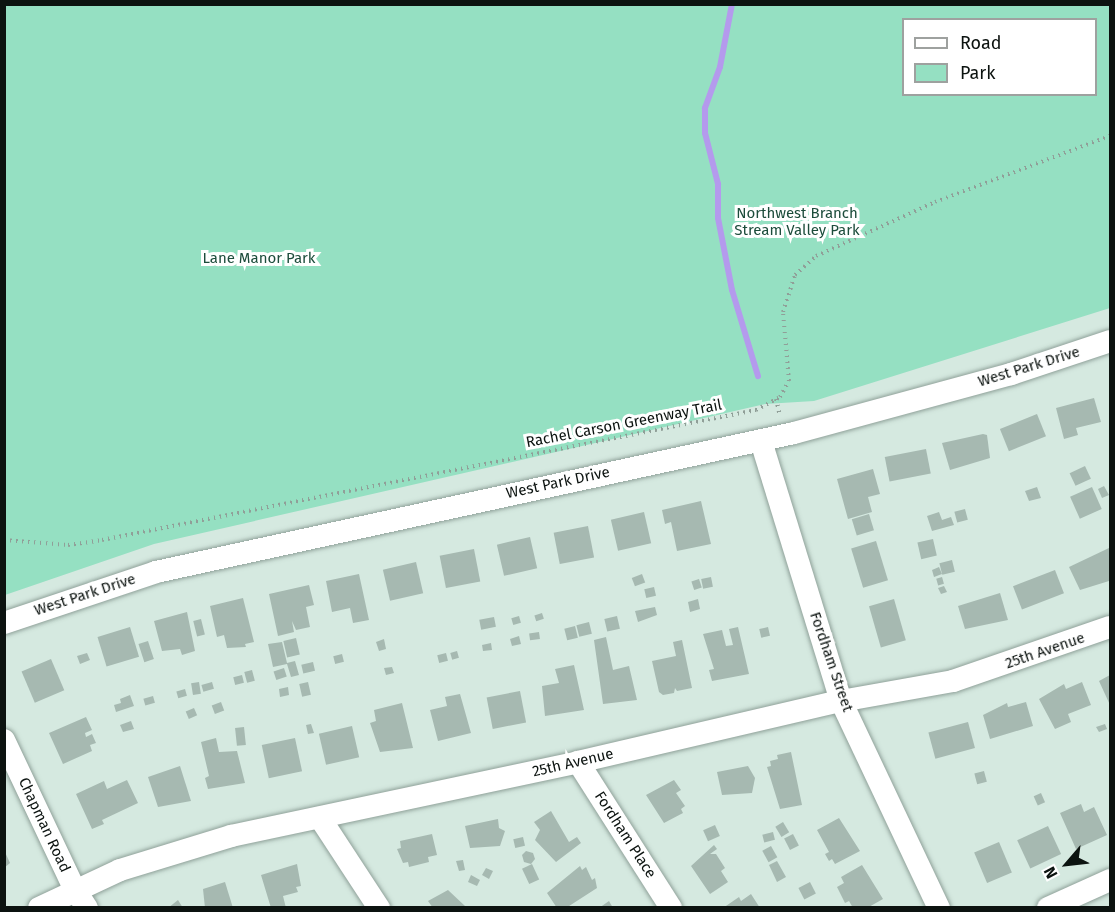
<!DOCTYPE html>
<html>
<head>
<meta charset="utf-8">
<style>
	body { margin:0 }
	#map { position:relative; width:1115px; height:912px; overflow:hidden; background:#d5e9e0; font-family:"Fira Sans",sans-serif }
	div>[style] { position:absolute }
	.green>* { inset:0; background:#95e0c2 }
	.stream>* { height:6px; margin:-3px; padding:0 3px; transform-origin:3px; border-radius:3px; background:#b49aed }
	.building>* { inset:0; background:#a6b9b1; transform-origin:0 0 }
	.path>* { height:4px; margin-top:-2px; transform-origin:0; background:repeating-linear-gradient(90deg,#909f98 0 1.5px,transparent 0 6px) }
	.roads { filter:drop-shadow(0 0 2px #8fa199) drop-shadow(0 0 2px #8fa199) }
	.minor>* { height:22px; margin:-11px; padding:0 11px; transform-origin:11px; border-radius:11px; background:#fff }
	span { translate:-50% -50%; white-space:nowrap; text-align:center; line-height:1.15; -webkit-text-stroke:6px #fff; paint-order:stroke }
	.park-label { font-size:15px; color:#1c4c3b }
	.street-label { font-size:15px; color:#0c1310 }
	.frame { position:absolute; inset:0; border:6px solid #0c1310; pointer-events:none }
	.legend { position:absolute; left:902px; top:18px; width:195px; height:78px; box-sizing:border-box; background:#fff; border:2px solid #9ea19f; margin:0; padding:8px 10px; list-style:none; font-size:18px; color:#0c1310 }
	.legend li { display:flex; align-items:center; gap:12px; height:30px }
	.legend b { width:30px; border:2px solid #9ea19f }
	.north { position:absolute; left:1037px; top:834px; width:60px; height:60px; -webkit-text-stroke:4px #fff; paint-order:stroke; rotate:242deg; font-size:16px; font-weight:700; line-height:24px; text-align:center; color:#0c1310 }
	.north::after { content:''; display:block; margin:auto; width:21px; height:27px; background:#0c1310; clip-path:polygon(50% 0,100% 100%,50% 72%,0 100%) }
</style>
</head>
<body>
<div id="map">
	<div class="green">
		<div style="clip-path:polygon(evenodd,5px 4px,1110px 5px,1110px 308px,814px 401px,765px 404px,154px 544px,5px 595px,5px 4px,904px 20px,1096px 20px,1096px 94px,904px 94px,904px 20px)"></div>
	</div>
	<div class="stream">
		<div style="left:732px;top:4px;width:64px;rotate:100.8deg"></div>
		<div style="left:720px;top:67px;width:44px;rotate:110.1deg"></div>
		<div style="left:705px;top:108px;width:25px;rotate:90deg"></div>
		<div style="left:705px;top:133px;width:53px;rotate:75.7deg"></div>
		<div style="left:718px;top:184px;width:34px;rotate:90deg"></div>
		<div style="left:718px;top:218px;width:73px;rotate:79deg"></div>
		<div style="left:732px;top:290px;width:90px;rotate:73.2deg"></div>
	</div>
	<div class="building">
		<div style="clip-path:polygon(1094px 398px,1101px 422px,1076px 428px,1078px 435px,1064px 439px,1056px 408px)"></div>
		<div style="left:1037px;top:414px;width:24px;height:40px;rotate:68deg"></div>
		<div style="clip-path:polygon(983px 434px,987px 435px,990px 458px,950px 470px,942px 443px)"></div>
		<div style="left:926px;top:449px;width:25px;height:42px;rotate:79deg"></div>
		<div style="left:1085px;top:466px;width:14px;height:17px;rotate:65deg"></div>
		<div style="clip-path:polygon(873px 469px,880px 494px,868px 497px,872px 512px,848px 519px,837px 479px)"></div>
		<div style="clip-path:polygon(1104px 486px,1109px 495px,1102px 498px,1098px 489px)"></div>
		<div style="clip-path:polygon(1037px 487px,1041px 498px,1029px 501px,1025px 491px)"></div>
		<div style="left:1092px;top:487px;width:24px;height:24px;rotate:66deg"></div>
		<div style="clip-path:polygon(701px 501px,711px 544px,677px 551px,671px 522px,665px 524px,662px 510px)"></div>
		<div style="left:965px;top:509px;width:11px;height:11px;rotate:75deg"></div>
		<div style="left:644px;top:512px;width:32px;height:34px;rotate:77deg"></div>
		<div style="clip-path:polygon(939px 512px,942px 520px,951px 517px,954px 525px,932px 531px,927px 516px)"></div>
		<div style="left:869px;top:514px;width:17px;height:18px;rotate:73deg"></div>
		<div style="left:588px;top:526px;width:32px;height:35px;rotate:79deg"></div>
		<div style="left:530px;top:537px;width:32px;height:34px;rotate:77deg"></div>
		<div style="left:933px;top:539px;width:17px;height:16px;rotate:77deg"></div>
		<div style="left:876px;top:541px;width:41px;height:26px;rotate:73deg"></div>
		<div style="clip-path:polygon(1109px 548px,1109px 581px,1080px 590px,1069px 567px)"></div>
		<div style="left:474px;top:549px;width:33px;height:35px;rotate:79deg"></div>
		<div style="left:952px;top:560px;width:12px;height:13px;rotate:76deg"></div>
		<div style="left:416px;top:562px;width:32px;height:34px;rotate:77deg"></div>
		<div style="clip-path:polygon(939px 567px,942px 574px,934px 577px,932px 570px)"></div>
		<div style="left:1055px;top:570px;width:25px;height:45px;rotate:69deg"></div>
		<div style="clip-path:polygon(359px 574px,369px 620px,353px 623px,350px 608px,332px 612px,326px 581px)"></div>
		<div style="left:642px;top:574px;width:9px;height:11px;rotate:69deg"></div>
		<div style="left:711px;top:577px;width:10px;height:10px;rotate:79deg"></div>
		<div style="left:942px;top:577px;width:7px;height:6px;rotate:74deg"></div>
		<div style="left:699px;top:579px;width:9px;height:8px;rotate:72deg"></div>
		<div style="clip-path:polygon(309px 585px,314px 605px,306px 607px,310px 627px,296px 630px,292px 621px,294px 632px,278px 636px,269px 594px)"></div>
		<div style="clip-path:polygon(944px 586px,947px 592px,941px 594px,938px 588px)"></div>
		<div style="left:654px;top:587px;width:9px;height:10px;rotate:77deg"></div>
		<div style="clip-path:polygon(1000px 593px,1008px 620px,965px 629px,958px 606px)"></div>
		<div style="clip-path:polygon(243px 598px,254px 642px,245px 644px,246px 647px,227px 648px,224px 635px,217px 637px,210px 606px)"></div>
		<div style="clip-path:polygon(698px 599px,700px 609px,690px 612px,688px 602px)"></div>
		<div style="left:894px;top:599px;width:43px;height:26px;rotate:74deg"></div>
		<div style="clip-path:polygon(655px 607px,657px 615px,638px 622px,635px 611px)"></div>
		<div style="clip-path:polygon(187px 612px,195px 651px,182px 655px,180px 649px,162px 651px,154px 621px)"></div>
		<div style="left:542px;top:613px;width:6px;height:8px;rotate:72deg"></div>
		<div style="left:519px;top:616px;width:7px;height:8px;rotate:74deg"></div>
		<div style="left:617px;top:616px;width:13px;height:13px;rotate:77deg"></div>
		<div style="left:494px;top:617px;width:10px;height:15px;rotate:79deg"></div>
		<div style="left:201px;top:619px;width:16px;height:8px;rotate:76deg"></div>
		<div style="left:589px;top:622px;width:12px;height:13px;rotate:76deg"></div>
		<div style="left:575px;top:626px;width:12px;height:11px;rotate:76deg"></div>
		<div style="left:130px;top:627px;width:31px;height:34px;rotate:73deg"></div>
		<div style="clip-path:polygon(738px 627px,749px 674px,712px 681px,709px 670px,714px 669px,703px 634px,722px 630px,726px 646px,733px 645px,729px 629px)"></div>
		<div style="left:768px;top:627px;width:9px;height:9px;rotate:77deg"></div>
		<div style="left:539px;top:632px;width:7px;height:10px;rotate:82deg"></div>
		<div style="clip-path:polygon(519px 636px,521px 644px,512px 646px,510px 639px)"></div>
		<div style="clip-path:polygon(606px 637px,613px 670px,629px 666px,637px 700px,603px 704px,594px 640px)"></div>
		<div style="left:296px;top:638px;width:17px;height:13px;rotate:77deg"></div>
		<div style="clip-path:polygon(384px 639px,386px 649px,379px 651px,376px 642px)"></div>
		<div style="clip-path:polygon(682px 640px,692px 688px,677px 691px,675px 688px,674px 693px,663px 695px,659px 692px,652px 661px,676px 656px,673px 642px)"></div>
		<div style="left:148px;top:641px;width:19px;height:10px;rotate:72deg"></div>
		<div style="clip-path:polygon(282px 642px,287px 663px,295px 661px,299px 675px,291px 677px,287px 664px,273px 667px,268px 644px)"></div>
		<div style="clip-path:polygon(491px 643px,492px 650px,483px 651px,482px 645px)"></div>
		<div style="left:457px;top:651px;width:7px;height:7px;rotate:74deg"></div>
		<div style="clip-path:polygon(87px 653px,90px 660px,80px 664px,77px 656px)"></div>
		<div style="left:446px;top:653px;width:8px;height:9px;rotate:76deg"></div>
		<div style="left:342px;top:654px;width:8px;height:9px;rotate:76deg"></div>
		<div style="left:51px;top:659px;width:34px;height:32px;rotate:67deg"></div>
		<div style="left:313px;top:662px;width:9px;height:12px;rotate:77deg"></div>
		<div style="clip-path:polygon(574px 665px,584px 710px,545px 716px,542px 686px,559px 683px,555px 669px)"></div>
		<div style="clip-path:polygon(392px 667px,394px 673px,386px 675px,384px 668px)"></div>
		<div style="left:284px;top:668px;width:9px;height:11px;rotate:72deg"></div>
		<div style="left:252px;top:670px;width:11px;height:8px;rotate:75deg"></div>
		<div style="left:242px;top:675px;width:8px;height:9px;rotate:76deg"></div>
		<div style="clip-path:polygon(1110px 675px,1110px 705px,1099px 681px)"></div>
		<div style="left:199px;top:682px;width:12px;height:8px;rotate:81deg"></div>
		<div style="left:212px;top:682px;width:7px;height:11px;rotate:74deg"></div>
		<div style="left:308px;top:682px;width:13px;height:9px;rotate:77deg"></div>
		<div style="clip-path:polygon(1082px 682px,1091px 705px,1068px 714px,1071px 722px,1055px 729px,1039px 699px,1064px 684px,1066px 689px)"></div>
		<div style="clip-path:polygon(288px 687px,289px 695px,280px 697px,279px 689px)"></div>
		<div style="left:185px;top:689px;width:7px;height:9px;rotate:74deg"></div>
		<div style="left:520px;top:691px;width:32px;height:34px;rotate:79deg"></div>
		<div style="clip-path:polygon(460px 694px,471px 733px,438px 741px,430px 710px,447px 706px,445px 697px)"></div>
		<div style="clip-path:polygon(130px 695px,134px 706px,116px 712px,114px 705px,121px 703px,120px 699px)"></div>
		<div style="left:153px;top:696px;width:7px;height:10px;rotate:74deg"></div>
		<div style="left:221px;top:702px;width:9px;height:10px;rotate:69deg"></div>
		<div style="clip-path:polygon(1026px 702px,1033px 726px,990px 739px,983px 715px,1007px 703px,1008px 707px)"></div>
		<div style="clip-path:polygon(402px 703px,413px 748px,380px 752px,370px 723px,376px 721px,374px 710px)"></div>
		<div style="left:194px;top:708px;width:8px;height:9px;rotate:67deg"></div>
		<div style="clip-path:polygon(86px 717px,92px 730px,85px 733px,86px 737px,92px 734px,96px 743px,90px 745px,92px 751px,63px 764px,49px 733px)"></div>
		<div style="clip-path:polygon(131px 721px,134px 729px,123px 732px,120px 725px)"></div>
		<div style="left:968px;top:722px;width:27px;height:41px;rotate:75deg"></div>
		<div style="clip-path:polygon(311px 724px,314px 733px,308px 734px,306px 725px)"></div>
		<div style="clip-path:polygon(1105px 724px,1107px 729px,1099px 732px,1096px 727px)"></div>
		<div style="left:352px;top:726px;width:32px;height:34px;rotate:77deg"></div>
		<div style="left:244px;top:727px;width:18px;height:9px;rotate:84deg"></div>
		<div style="clip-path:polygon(216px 738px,219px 752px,237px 751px,245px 783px,208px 789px,205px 778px,209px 776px,201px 742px)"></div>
		<div style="left:295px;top:738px;width:34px;height:34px;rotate:78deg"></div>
		<div style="clip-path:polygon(791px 752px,802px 805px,780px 809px,767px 767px,771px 766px,770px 761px,778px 759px,777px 755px)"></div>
		<div style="clip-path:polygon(180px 766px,191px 801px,158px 807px,148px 777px)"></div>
		<div style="clip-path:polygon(748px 766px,755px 778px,752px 793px,722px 795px,717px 772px)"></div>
		<div style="left:984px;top:771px;width:11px;height:10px;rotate:75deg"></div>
		<div style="clip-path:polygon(127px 780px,138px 803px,102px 820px,104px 824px,92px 829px,76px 794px,104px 781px,107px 789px)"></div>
		<div style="clip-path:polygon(674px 780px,681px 790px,676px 793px,685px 806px,681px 809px,683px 813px,664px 823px,646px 795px)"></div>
		<div style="left:1041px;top:793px;width:10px;height:8px;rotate:66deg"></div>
		<div style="clip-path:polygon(1081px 804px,1084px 812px,1094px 807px,1107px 835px,1076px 849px,1060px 813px)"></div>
		<div style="clip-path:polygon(551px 811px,569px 842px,577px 837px,581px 843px,556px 862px,535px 840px,540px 830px,534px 822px)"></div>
		<div style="clip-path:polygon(839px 818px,860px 851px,835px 864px,832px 859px,829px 861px,825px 854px,829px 852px,817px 830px)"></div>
		<div style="clip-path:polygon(498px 819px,499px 828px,505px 831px,500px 846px,470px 848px,465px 826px)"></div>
		<div style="left:783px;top:822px;width:12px;height:9px;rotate:59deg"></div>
		<div style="left:715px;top:825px;width:12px;height:13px;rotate:66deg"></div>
		<div style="left:1048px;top:826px;width:31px;height:34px;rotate:65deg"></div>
		<div style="left:773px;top:832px;width:8px;height:11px;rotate:76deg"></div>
		<div style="clip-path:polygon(432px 834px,437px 855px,428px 857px,429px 862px,409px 867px,408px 862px,403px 863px,397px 849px,401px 848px,400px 841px)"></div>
		<div style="left:793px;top:834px;width:13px;height:10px;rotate:63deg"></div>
		<div style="left:523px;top:837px;width:9px;height:10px;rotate:77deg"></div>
		<div style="left:999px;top:842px;width:33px;height:27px;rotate:67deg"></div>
		<div style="clip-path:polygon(714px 845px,717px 849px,710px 854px,716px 854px,725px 868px,721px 871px,728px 882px,710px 894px,691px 866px)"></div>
		<div style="left:771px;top:846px;width:13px;height:10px;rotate:61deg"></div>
		<div style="clip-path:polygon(4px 850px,10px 863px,4px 868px)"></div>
		<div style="clip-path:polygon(526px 851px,533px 853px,535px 859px,531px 864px,524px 862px,522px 855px)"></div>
		<div style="clip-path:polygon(463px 860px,465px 870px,459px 871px,456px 861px)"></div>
		<div style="clip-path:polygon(777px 861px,786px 877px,777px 882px,769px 865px)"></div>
		<div style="clip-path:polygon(297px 864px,301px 886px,296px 887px,298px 892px,283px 896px,286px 908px,271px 908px,261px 875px)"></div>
		<div style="left:532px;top:864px;width:17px;height:11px;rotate:65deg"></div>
		<div style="clip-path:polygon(862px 865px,883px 899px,867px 908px,853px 908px,849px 901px,845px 903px,837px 887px,844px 883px,841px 877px)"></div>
		<div style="clip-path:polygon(580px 866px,582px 870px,586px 867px,592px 880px,595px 878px,597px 888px,566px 908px,557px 908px,547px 893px)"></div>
		<div style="clip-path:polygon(486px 868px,493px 871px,489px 879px,482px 875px)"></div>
		<div style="clip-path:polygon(471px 875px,480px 880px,477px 886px,468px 882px)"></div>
		<div style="clip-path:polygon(225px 882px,233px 908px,205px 908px,203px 889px)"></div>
		<div style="left:810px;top:882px;width:13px;height:13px;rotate:63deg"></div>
		<div style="clip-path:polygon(448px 890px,465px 906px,433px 908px,428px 901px)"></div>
		<div style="clip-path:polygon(751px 894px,760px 908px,723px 908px,739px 897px,741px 901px)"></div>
		<div style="clip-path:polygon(178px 900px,183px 908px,168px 908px)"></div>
		<div style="clip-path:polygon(609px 901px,613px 908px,599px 908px)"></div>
	</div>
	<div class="path">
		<div style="left:776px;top:399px;width:17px;rotate:77deg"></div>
		<div style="left:4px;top:540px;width:64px;rotate:4.5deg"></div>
		<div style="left:68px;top:545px;width:34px;rotate:-8deg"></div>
		<div style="left:102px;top:540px;width:667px;rotate:-11.24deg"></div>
		<div style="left:756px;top:410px;width:27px;rotate:-28deg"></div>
		<div style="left:780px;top:397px;width:18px;rotate:-61deg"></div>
		<div style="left:789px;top:381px;width:69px;rotate:-95deg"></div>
		<div style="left:783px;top:312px;width:39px;rotate:-72deg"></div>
		<div style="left:795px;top:275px;width:28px;rotate:-42deg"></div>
		<div style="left:816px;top:256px;width:131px;rotate:-24.4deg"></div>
		<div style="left:935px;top:202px;width:187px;rotate:-20.7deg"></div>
	</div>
	<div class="roads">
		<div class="minor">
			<div style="left:761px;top:441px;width:272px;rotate:72.9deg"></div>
			<div style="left:841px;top:701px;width:229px;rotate:64.7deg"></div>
			<div style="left:4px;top:623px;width:160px;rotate:-18.5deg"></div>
			<div style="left:156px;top:572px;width:653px;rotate:-12.29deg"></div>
			<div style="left:794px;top:433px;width:225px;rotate:-15.2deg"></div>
			<div style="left:1011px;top:374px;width:104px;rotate:-18.4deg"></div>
			<div style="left:4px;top:740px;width:164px;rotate:64.7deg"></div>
			<div style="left:74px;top:888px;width:24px;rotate:57deg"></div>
			<div style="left:578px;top:762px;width:173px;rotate:57.5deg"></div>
			<div style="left:320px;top:818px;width:108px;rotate:56.8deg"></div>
			<div style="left:39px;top:908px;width:89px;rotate:-25.1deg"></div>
			<div style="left:120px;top:870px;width:116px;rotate:-17deg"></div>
			<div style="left:231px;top:836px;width:355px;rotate:-12deg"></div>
			<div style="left:578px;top:762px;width:270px;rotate:-13.1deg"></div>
			<div style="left:841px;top:701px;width:114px;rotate:-10.1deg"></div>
			<div style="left:953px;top:681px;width:166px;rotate:-19deg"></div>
			<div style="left:1048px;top:908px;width:68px;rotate:-24.3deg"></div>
		</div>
	</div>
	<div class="park-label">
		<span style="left:797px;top:222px">Northwest Branch<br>Stream Valley Park</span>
		<span style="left:259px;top:259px">Lane Manor Park</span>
	</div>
	<div class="street-label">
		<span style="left:1029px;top:367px;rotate:-17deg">West Park Drive</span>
		<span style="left:624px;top:424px;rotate:-11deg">Rachel Carson Greenway Trail</span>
		<span style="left:558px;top:483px;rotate:-12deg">West Park Drive</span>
		<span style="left:85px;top:595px;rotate:-18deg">West Park Drive</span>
		<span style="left:1045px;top:651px;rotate:-19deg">25th Avenue</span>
		<span style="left:831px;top:662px;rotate:71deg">Fordham Street</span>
		<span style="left:573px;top:763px;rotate:-13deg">25th Avenue</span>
		<span style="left:44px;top:825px;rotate:65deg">Chapman Road</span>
		<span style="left:625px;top:835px;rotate:57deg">Fordham Place</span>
	</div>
	<div class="frame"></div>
	<ul class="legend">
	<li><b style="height:8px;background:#fff"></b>Road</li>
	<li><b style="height:16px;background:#95e0c2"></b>Park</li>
	</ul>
	<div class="north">N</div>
</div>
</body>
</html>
